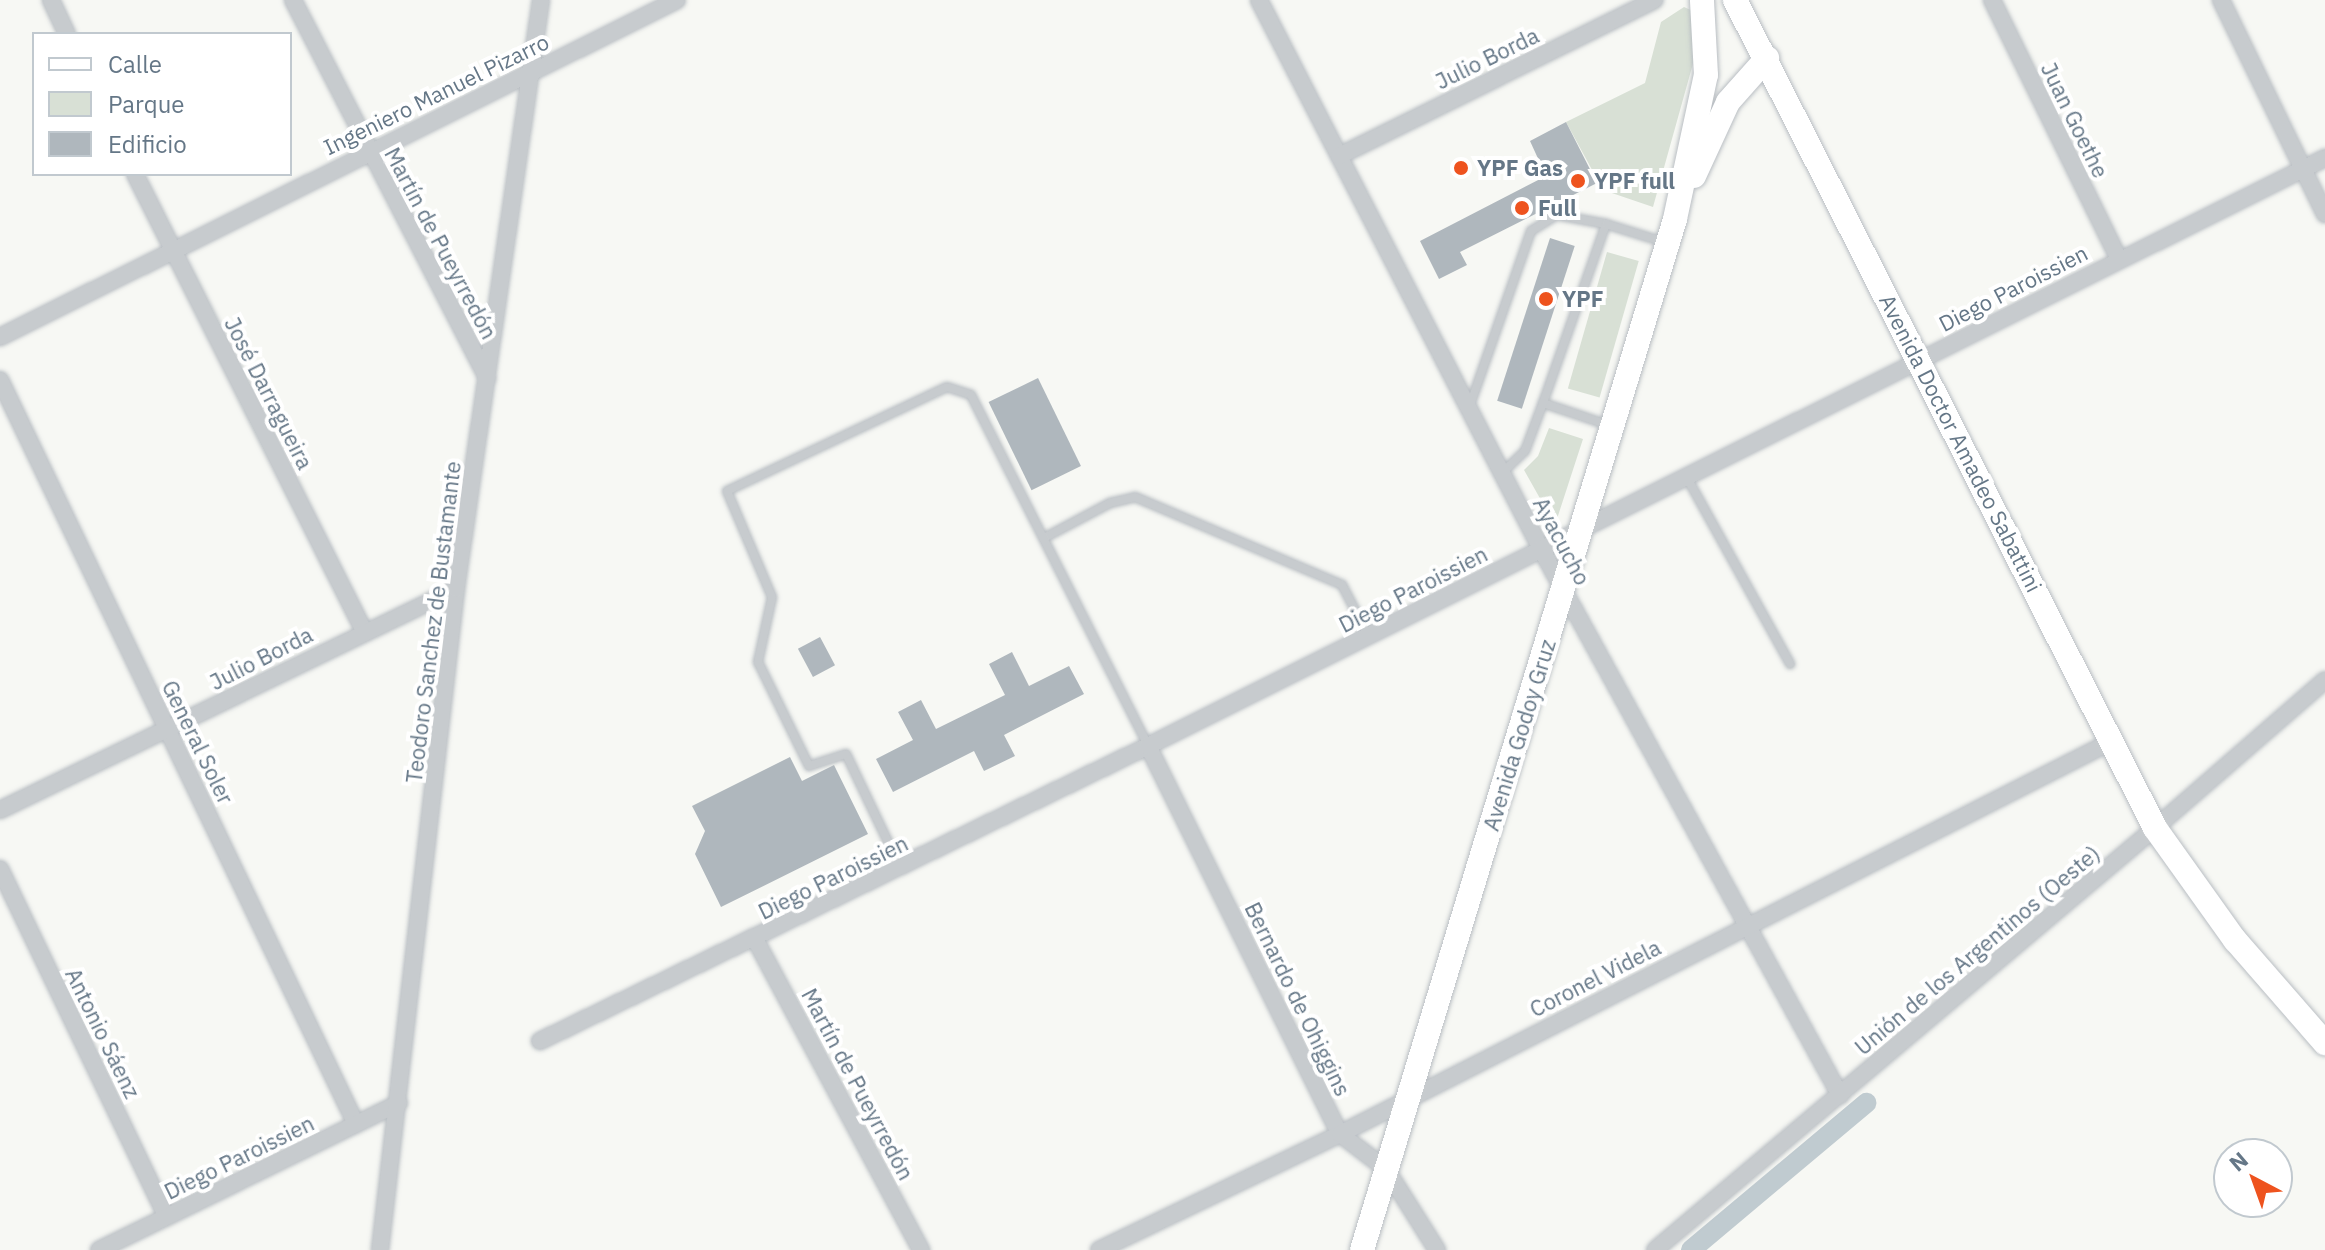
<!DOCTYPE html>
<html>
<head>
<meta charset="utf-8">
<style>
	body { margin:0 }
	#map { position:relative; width:2325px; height:1250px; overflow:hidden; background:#f7f8f4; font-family:"IBM Plex Sans",sans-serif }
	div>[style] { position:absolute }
	.green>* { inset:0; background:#d8e0d5; transform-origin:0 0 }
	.canal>* { height:20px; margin:-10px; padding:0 10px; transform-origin:10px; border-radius:10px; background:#c0cbd0 }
	.building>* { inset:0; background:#afb7bd; transform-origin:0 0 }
	.roads { filter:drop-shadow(0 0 2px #b9bec3) drop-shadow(0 0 2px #b9bec3) }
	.lane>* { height:8px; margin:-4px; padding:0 4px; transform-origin:4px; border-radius:4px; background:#c7cbce }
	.street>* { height:16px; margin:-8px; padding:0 8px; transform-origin:8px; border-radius:8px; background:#c7cbce }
	.secondary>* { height:24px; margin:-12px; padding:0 12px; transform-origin:12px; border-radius:12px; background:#fff }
	.dots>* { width:22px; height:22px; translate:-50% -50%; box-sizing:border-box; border:4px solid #fff; border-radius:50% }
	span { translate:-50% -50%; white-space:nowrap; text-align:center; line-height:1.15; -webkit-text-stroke:8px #fff; paint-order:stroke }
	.street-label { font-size:22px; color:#657787 }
	.poi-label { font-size:22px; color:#657787; font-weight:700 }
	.left { translate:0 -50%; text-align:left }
	.legend { position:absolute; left:32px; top:32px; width:260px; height:144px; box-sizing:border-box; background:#fff; border:2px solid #c1c9cf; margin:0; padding:10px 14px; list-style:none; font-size:24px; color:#657787 }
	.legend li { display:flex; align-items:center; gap:16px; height:40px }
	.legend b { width:40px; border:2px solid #c1c9cf }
	.north { position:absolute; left:2213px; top:1138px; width:80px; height:80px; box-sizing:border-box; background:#fff; border:2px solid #c1c9cf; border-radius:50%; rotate:319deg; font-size:22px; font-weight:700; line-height:32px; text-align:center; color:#657787 }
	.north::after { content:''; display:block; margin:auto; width:28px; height:36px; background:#ee531e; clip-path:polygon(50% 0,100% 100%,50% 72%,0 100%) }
</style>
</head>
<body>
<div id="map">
	<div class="green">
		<div style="clip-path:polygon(1684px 7px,1693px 11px,1694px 60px,1653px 207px,1603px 190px,1566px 122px,1645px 83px,1661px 22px)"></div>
		<div style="left:1607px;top:252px;width:33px;height:142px;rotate:16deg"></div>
		<div style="clip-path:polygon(1549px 428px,1583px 439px,1555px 525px,1524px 470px,1538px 456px)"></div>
	</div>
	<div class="canal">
		<div style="left:1691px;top:1250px;width:229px;rotate:-40deg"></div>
	</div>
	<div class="building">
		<div style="clip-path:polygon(1566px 122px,1597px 183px,1460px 252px,1467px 265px,1439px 279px,1420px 241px,1546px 176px,1530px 141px)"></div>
		<div style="left:1550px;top:238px;width:26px;height:171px;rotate:18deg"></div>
		<div style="left:1038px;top:378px;width:98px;height:55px;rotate:64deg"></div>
		<div style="left:820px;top:637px;width:32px;height:25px;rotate:62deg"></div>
		<div style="clip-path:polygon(1012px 652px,1029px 686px,1069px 666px,1084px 694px,1004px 735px,1015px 756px,984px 771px,974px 751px,893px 792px,876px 759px,913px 740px,898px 712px,921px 700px,936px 729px,1005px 695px,989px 664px)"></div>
		<div style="clip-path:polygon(790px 757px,802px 781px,834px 765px,868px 834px,721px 907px,695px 854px,705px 831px,692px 806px)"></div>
	</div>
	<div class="roads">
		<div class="lane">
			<div style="left:1469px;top:408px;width:188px;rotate:-70.7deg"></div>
			<div style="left:1531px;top:231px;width:31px;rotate:-32deg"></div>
			<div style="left:1557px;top:215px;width:50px;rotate:10.4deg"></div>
			<div style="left:1608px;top:425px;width:69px;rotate:-161.3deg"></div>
			<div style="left:1543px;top:403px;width:190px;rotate:-70.6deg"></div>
			<div style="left:1606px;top:224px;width:64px;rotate:17.3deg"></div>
			<div style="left:1502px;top:473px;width:32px;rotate:-44deg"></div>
			<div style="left:1525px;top:451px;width:51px;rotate:-69.4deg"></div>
			<div style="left:1686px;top:476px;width:215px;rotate:61deg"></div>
			<div style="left:1044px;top:538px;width:75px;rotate:-27.9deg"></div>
			<div style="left:1110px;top:503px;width:26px;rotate:-13deg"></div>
			<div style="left:1135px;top:497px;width:225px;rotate:23deg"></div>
			<div style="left:1342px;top:585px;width:56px;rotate:62.5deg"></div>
			<div style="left:900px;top:867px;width:125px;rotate:-115.5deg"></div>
			<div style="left:846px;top:754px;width:39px;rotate:162deg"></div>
			<div style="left:809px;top:766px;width:116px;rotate:-116.1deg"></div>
			<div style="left:758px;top:662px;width:66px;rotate:-77.8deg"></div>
			<div style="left:772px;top:597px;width:115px;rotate:-113deg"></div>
			<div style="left:727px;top:491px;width:243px;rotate:-25.3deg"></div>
			<div style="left:947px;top:387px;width:25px;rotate:18deg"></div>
			<div style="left:971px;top:395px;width:393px;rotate:63.2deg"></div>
		</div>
		<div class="street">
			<div style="left:51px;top:0;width:38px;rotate:65deg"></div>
			<div style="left:293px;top:0;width:425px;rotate:62.8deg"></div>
			<div style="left:1259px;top:0;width:617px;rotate:62.81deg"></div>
			<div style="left:1541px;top:549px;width:623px;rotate:61.29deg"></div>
			<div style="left:1992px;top:0;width:288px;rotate:63.9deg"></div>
			<div style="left:2221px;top:0;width:238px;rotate:64.1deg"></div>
			<div style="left:1339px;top:156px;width:352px;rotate:-26.3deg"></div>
			<div style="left:135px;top:174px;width:511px;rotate:63.38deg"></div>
			<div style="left:0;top:337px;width:756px;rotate:-26.46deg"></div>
			<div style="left:0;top:380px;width:825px;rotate:64.43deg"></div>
			<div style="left:1148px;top:746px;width:433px;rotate:63.7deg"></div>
			<div style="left:1340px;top:1134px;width:58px;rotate:37.3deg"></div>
			<div style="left:1386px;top:1169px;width:96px;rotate:57.8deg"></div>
			<div style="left:0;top:810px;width:507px;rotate:-25.86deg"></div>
			<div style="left:0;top:869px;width:386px;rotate:64.4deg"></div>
			<div style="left:755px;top:939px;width:353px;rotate:61.9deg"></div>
			<div style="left:540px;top:1041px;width:676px;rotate:-25.88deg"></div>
			<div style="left:1148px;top:746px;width:1316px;rotate:-26.55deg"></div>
			<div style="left:99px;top:1250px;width:334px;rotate:-26.1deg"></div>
			<div style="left:380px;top:1250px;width:665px;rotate:-83.44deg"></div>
			<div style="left:456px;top:589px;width:595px;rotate:-81.79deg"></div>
			<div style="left:1099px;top:1250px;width:267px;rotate:-25.7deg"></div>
			<div style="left:1340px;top:1134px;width:864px;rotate:-26.98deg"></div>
			<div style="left:1655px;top:1250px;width:654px;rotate:-40.16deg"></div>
			<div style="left:2155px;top:828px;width:225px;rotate:-41deg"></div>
		</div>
		<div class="secondary">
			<div style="left:1735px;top:0;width:928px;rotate:63.1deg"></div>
			<div style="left:2155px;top:828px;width:138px;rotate:54.5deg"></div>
			<div style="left:2235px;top:940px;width:137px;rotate:48.9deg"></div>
			<div style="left:1694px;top:176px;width:81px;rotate:-65.3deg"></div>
			<div style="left:1728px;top:102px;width:59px;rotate:-48.4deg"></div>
			<div style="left:1362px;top:1250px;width:1077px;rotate:-73.11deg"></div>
			<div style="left:1675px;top:219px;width:147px;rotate:-77.9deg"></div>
			<div style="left:1706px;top:75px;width:75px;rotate:-93.1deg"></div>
		</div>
	</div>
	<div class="dots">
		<div style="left:1461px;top:168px;background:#ee531e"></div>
		<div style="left:1578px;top:181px;background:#ee531e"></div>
		<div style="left:1522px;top:208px;background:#ee531e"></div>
		<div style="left:1546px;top:299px;background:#ee531e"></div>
	</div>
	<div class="street-label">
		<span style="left:1487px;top:58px;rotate:-26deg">Julio Borda</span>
		<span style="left:436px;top:94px;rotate:-26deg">Ingeniero Manuel Pizarro</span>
		<span style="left:2075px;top:120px;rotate:64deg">Juan Goethe</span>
		<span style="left:441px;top:243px;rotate:62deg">Martín de Pueyrredón</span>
		<span style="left:2013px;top:288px;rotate:-27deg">Diego Paroissien</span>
		<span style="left:269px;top:393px;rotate:63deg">José Darragueira</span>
		<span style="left:1961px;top:443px;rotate:63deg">Avenida Doctor Amadeo Sabattini</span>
		<span style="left:1562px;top:541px;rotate:62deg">Ayacucho</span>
		<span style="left:1413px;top:589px;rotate:-27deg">Diego Paroissien</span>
		<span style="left:433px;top:622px;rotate:-83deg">Teodoro Sanchez de Bustamante</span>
		<span style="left:261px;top:658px;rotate:-27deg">Julio Borda</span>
		<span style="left:1519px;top:735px;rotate:-73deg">Avenida Godoy Gruz</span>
		<span style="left:198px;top:742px;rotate:64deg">General Soler</span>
		<span style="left:833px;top:877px;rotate:-26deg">Diego Paroissien</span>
		<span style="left:1977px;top:950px;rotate:-40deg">Unión de los Argentinos (Oeste)</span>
		<span style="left:1595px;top:978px;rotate:-27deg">Coronel Videla</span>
		<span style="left:1298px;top:999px;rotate:64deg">Bernardo de Ohiggins</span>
		<span style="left:103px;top:1033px;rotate:64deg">Antonio Sáenz</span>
		<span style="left:858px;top:1084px;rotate:62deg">Martín de Pueyrredón</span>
		<span style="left:239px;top:1157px;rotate:-26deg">Diego Paroissien</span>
	</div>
	<div class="poi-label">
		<span class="left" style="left:1477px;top:168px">YPF Gas</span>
		<span class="left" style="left:1594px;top:181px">YPF full</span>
		<span class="left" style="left:1538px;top:208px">Full</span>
		<span class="left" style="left:1562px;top:299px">YPF</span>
	</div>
	<ul class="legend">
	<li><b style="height:10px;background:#fff"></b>Calle</li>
	<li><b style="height:22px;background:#d8e0d5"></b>Parque</li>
	<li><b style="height:22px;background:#afb7bd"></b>Edificio</li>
	</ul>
	<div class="north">N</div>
</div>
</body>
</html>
